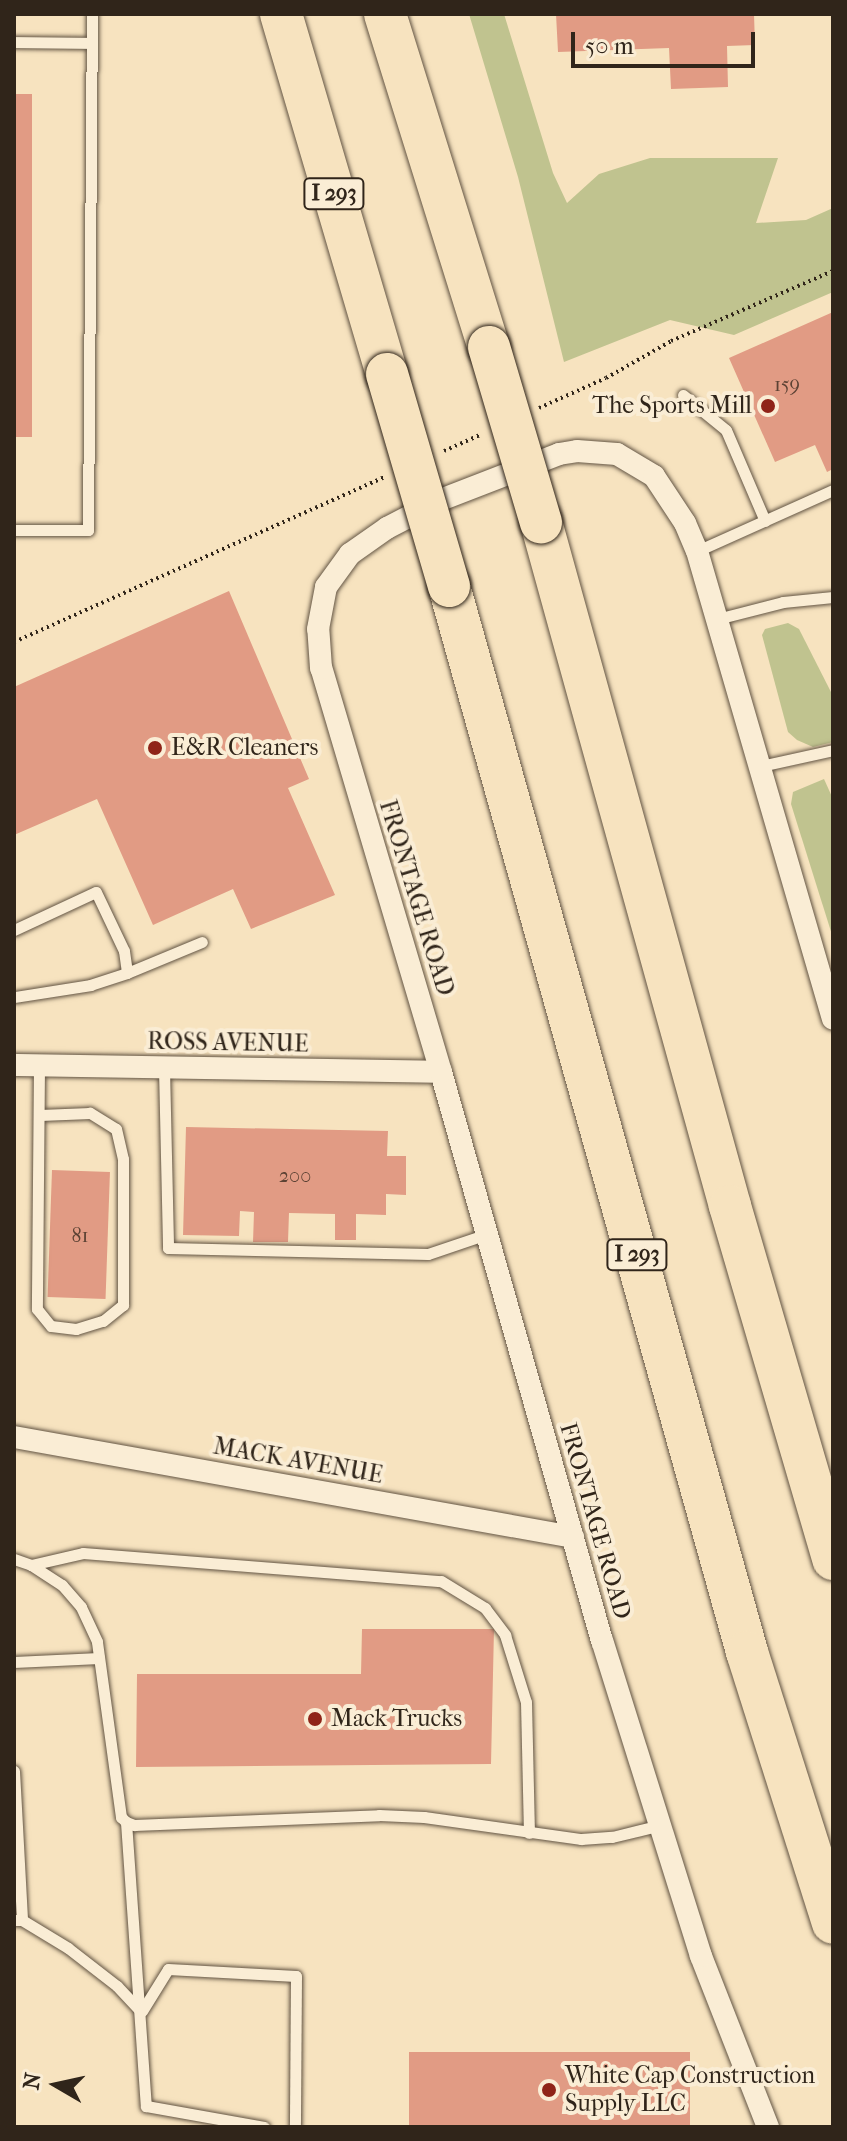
<!DOCTYPE html>
<html>
<head>
<meta charset="utf-8">
<style>
	body { margin:0 }
	#map { position:relative; width:847px; height:2141px; overflow:hidden; background:#f7e3bf; font-family:"IM FELL French Canon",serif }
	div>[style] { position:absolute }
	.green>* { inset:0; background:#c0c38f }
	.building>* { inset:0; background:#e19b84; transform-origin:0 0 }
	.path>* { height:4px; margin-top:-2px; transform-origin:0; background:repeating-linear-gradient(90deg,#30251a 0 2px,transparent 0 6px) }
	.roads { filter:drop-shadow(0 0 2px #625443) drop-shadow(0 0 2px #625443) }
	.service>* { height:11px; margin:-5.5px; padding:0 5.5px; transform-origin:5.5px; border-radius:5.5px; background:#faedd5 }
	.minor>* { height:22px; margin:-11px; padding:0 11px; transform-origin:11px; border-radius:11px; background:#faedd5 }
	.motorway>* { height:42px; margin:-21px; padding:0 21px; transform-origin:21px; border-radius:21px; background:#f7e3bf }
	.bridges { filter:drop-shadow(0 0 2px #30251a) drop-shadow(0 0 2px #30251a) }
	.motorway-bridge>* { height:42px; margin:-21px; padding:0 21px; transform-origin:21px; border-radius:21px; background:#f7e3bf }
	.dots>* { width:22px; height:22px; translate:-50% -50%; box-sizing:border-box; border:4px solid #faedd5; border-radius:50% }
	span { translate:-50% -50%; white-space:nowrap; text-align:center; line-height:1.15; -webkit-text-stroke:8px #faedd5; paint-order:stroke }
	.number-label { font-size:20px; color:#5c4234 }
	.number-label span { -webkit-text-stroke-width:0 }
	.shield-label span { padding:2px 6px; background:#faedd5; border:2px solid; border-radius:6px; -webkit-text-stroke-width:0 }
	.shield-label { font-size:22px; color:#30251a; font-weight:700 }
	.poi-label { font-size:24px; color:#30251a }
	.right { translate:-100% -50%; text-align:right }
	.left { translate:0 -50%; text-align:left }
	.street-label { font-size:24px; color:#30251a }
	.frame { position:absolute; inset:0; border:16px solid #30251a; pointer-events:none }
	.north { position:absolute; left:16px; top:2045px; width:80px; height:80px; -webkit-text-stroke:6px #faedd5; paint-order:stroke; rotate:279deg; font-size:22px; font-weight:700; line-height:32px; text-align:center; color:#30251a }
	.north::after { content:''; display:block; margin:auto; width:28px; height:36px; background:#30251a; clip-path:polygon(50% 0,100% 100%,50% 72%,0 100%) }
	.scale { position:absolute; left:571px; top:32px; width:184px; height:36px; box-sizing:border-box; border:4px solid #30251a; border-top:0; padding-left:10px; font-size:24px; line-height:28px; white-space:nowrap; color:#30251a; -webkit-text-stroke:6px #faedd5; paint-order:stroke }
</style>
</head>
<body>
<div id="map">
	<div class="green">
		<div style="clip-path:polygon(469px 14px,504px 14px,553px 173px,567px 203px,599px 174px,650px 158px,778px 158px,756px 223px,806px 220px,833px 208px,833px 292px,734px 335px,670px 320px,564px 362px,518px 177px)"></div>
		<div style="clip-path:polygon(788px 623px,799px 629px,833px 696px,833px 742px,813px 747px,797px 740px,788px 732px,762px 635px,765px 629px)"></div>
		<div style="clip-path:polygon(824px 779px,833px 799px,833px 938px,791px 804px,793px 792px)"></div>
	</div>
	<div class="building">
		<div style="clip-path:polygon(556px 14px,754px 14px,755px 45px,727px 46px,728px 87px,671px 89px,669px 48px,558px 52px)"></div>
		<div style="left:14px;top:94px;width:18px;height:343px"></div>
		<div style="clip-path:polygon(833px 312px,833px 469px,827px 472px,815px 445px,775px 462px,729px 358px)"></div>
		<div style="clip-path:polygon(229px 591px,309px 779px,288px 788px,335px 895px,251px 929px,233px 889px,153px 925px,97px 799px,14px 835px,14px 687px)"></div>
		<div style="clip-path:polygon(186px 1127px,388px 1131px,387px 1156px,406px 1156px,406px 1195px,386px 1194px,386px 1215px,356px 1214px,356px 1240px,335px 1240px,335px 1214px,289px 1213px,288px 1242px,253px 1242px,254px 1212px,240px 1211px,239px 1236px,183px 1235px)"></div>
		<div style="left:52px;top:1170px;width:58px;height:127px;rotate:2deg"></div>
		<div style="clip-path:polygon(362px 1629px,494px 1629px,491px 1764px,136px 1767px,137px 1674px,361px 1674px)"></div>
		<div style="left:409px;top:2052px;width:281px;height:75px"></div>
	</div>
	<div class="path">
		<div style="left:539px;top:408px;width:73px;rotate:-24.1deg"></div>
		<div style="left:606px;top:378px;width:75px;rotate:-29.6deg"></div>
		<div style="left:671px;top:341px;width:176px;rotate:-23.4deg"></div>
		<div style="left:444px;top:451px;width:39px;rotate:-24deg"></div>
		<div style="left:14px;top:642px;width:406px;rotate:-24deg"></div>
	</div>
	<div class="roads">
		<div class="service">
			<div style="left:14px;top:42px;width:78px;rotate:0.7deg"></div>
			<div style="left:683px;top:395px;width:55px;rotate:39.1deg"></div>
			<div style="left:726px;top:430px;width:99px;rotate:66.8deg"></div>
			<div style="left:14px;top:530px;width:74px"></div>
			<div style="left:88px;top:530px;width:516px;rotate:-89.56deg"></div>
			<div style="left:697px;top:551px;width:149px;rotate:-24.2deg"></div>
			<div style="left:717px;top:619px;width:68px;rotate:-14.4deg"></div>
			<div style="left:783px;top:602px;width:50px;rotate:-5.7deg"></div>
			<div style="left:761px;top:766px;width:74px;rotate:-12.5deg"></div>
			<div style="left:14px;top:930px;width:90px;rotate:-24.9deg"></div>
			<div style="left:96px;top:892px;width:65px;rotate:64.6deg"></div>
			<div style="left:124px;top:951px;width:22px;rotate:82deg"></div>
			<div style="left:127px;top:973px;width:38px;rotate:162deg"></div>
			<div style="left:91px;top:985px;width:78px;rotate:171.1deg"></div>
			<div style="left:127px;top:973px;width:81px;rotate:-22.5deg"></div>
			<div style="left:39px;top:1066px;width:243px;rotate:90.5deg"></div>
			<div style="left:37px;top:1309px;width:22px;rotate:51deg"></div>
			<div style="left:51px;top:1326px;width:25px;rotate:7deg"></div>
			<div style="left:76px;top:1329px;width:28px;rotate:-17deg"></div>
			<div style="left:103px;top:1321px;width:26px;rotate:-39deg"></div>
			<div style="left:123px;top:1305px;width:146px;rotate:-90deg"></div>
			<div style="left:123px;top:1159px;width:31px;rotate:-103deg"></div>
			<div style="left:116px;top:1129px;width:31px;rotate:-148deg"></div>
			<div style="left:90px;top:1113px;width:50px;rotate:177.7deg"></div>
			<div style="left:164px;top:1068px;width:180px;rotate:88.7deg"></div>
			<div style="left:168px;top:1248px;width:260px;rotate:1.3deg"></div>
			<div style="left:428px;top:1254px;width:62px;rotate:-18.7deg"></div>
			<div style="left:14px;top:1559px;width:18px;rotate:19deg"></div>
			<div style="left:31px;top:1565px;width:37px;rotate:33deg"></div>
			<div style="left:62px;top:1585px;width:29px;rotate:49deg"></div>
			<div style="left:81px;top:1607px;width:38px;rotate:65deg"></div>
			<div style="left:97px;top:1642px;width:177px;rotate:82.2deg"></div>
			<div style="left:121px;top:1817px;width:7px;rotate:45deg"></div>
			<div style="left:126px;top:1822px;width:285px;rotate:86deg"></div>
			<div style="left:146px;top:2106px;width:120px;rotate:10.1deg"></div>
			<div style="left:31px;top:1565px;width:53px;rotate:-13deg"></div>
			<div style="left:83px;top:1553px;width:359px;rotate:4.5deg"></div>
			<div style="left:441px;top:1581px;width:52px;rotate:31.5deg"></div>
			<div style="left:485px;top:1608px;width:34px;rotate:53deg"></div>
			<div style="left:505px;top:1635px;width:70px;rotate:72.6deg"></div>
			<div style="left:526px;top:1702px;width:131px;rotate:88.7deg"></div>
			<div style="left:14px;top:1662px;width:85px;rotate:-2.7deg"></div>
			<div style="left:14px;top:1771px;width:149px;rotate:86.9deg"></div>
			<div style="left:126px;top:1822px;width:9px;rotate:21deg"></div>
			<div style="left:134px;top:1825px;width:245px;rotate:-2.3deg"></div>
			<div style="left:379px;top:1815px;width:45px;rotate:2.5deg"></div>
			<div style="left:424px;top:1817px;width:159px;rotate:8deg"></div>
			<div style="left:581px;top:1839px;width:31px;rotate:-4deg"></div>
			<div style="left:612px;top:1837px;width:50px;rotate:-13.8deg"></div>
			<div style="left:14px;top:1920px;width:8px"></div>
			<div style="left:22px;top:1920px;width:54px;rotate:31.3deg"></div>
			<div style="left:68px;top:1948px;width:62px;rotate:37.8deg"></div>
			<div style="left:117px;top:1986px;width:35px;rotate:47deg"></div>
			<div style="left:142px;top:2011px;width:49px;rotate:-58.2deg"></div>
			<div style="left:168px;top:1969px;width:128px;rotate:3.1deg"></div>
			<div style="left:296px;top:1976px;width:151px;rotate:90.4deg"></div>
		</div>
		<div class="minor">
			<div style="left:14px;top:1065px;width:427px;rotate:0.9deg"></div>
			<div style="left:14px;top:1437px;width:568px;rotate:10.14deg"></div>
			<div style="left:768px;top:2127px;width:184px;rotate:-111.4deg"></div>
			<div style="left:701px;top:1956px;width:330px;rotate:-107.4deg"></div>
			<div style="left:602px;top:1641px;width:591px;rotate:-105.8deg"></div>
			<div style="left:441px;top:1072px;width:421px;rotate:-106.5deg"></div>
			<div style="left:321px;top:668px;width:39px;rotate:-94deg"></div>
			<div style="left:318px;top:629px;width:43px;rotate:-79.2deg"></div>
			<div style="left:326px;top:587px;width:41px;rotate:-54deg"></div>
			<div style="left:350px;top:554px;width:45px;rotate:-35.1deg"></div>
			<div style="left:387px;top:528px;width:63px;rotate:-27.4deg"></div>
			<div style="left:443px;top:499px;width:124px;rotate:-21.2deg"></div>
			<div style="left:559px;top:454px;width:18px;rotate:-9deg"></div>
			<div style="left:577px;top:451px;width:40px;rotate:4.3deg"></div>
			<div style="left:617px;top:454px;width:43px;rotate:30.7deg"></div>
			<div style="left:654px;top:476px;width:56px;rotate:56.6deg"></div>
			<div style="left:685px;top:523px;width:30px;rotate:67deg"></div>
			<div style="left:697px;top:551px;width:487px;rotate:73.8deg"></div>
		</div>
		<div class="motorway">
			<div style="left:281px;top:14px;width:375px;rotate:73.6deg"></div>
			<div style="left:385px;top:14px;width:349px;rotate:72.7deg"></div>
			<div style="left:541px;top:522px;width:710px;rotate:74.55deg"></div>
			<div style="left:730px;top:1206px;width:368px;rotate:73.7deg"></div>
			<div style="left:449px;top:586px;width:1107px;rotate:74.38deg"></div>
			<div style="left:747px;top:1652px;width:284px;rotate:72.4deg"></div>
		</div>
	</div>
	<div class="bridges">
		<div class="motorway-bridge">
			<div style="left:489px;top:347px;width:183px;rotate:73.5deg"></div>
			<div style="left:387px;top:374px;width:221px;rotate:73.7deg"></div>
		</div>
	</div>
	<div class="dots">
		<div style="left:768px;top:406px;background:#8f2418"></div>
		<div style="left:155px;top:748px;background:#8f2418"></div>
		<div style="left:315px;top:1719px;background:#8f2418"></div>
		<div style="left:549px;top:2090px;background:#8f2418"></div>
	</div>
	<div class="number-label">
		<span style="left:787px;top:384px">159</span>
		<span style="left:295px;top:1175px">200</span>
		<span style="left:80px;top:1235px">81</span>
	</div>
	<div class="shield-label">
		<span style="left:334px;top:194px">I 293</span>
		<span style="left:637px;top:1255px">I 293</span>
	</div>
	<div class="poi-label">
		<span class="right" style="left:752px;top:406px">The Sports Mill</span>
		<span class="left" style="left:171px;top:748px">E&amp;R Cleaners</span>
		<span class="left" style="left:331px;top:1719px">Mack Trucks</span>
		<span class="left" style="left:565px;top:2090px">White Cap Construction<br>Supply LLC</span>
	</div>
	<div class="street-label">
		<span style="left:416px;top:898px;rotate:73deg">FRONTAGE ROAD</span>
		<span style="left:228px;top:1043px;rotate:1deg">ROSS AVENUE</span>
		<span style="left:298px;top:1461px;rotate:10deg">MACK AVENUE</span>
		<span style="left:595px;top:1521px;rotate:74deg">FRONTAGE ROAD</span>
	</div>
	<div class="frame"></div>
	<div class="north">N</div>
	<div class="scale">50 m</div>
</div>
</body>
</html>
